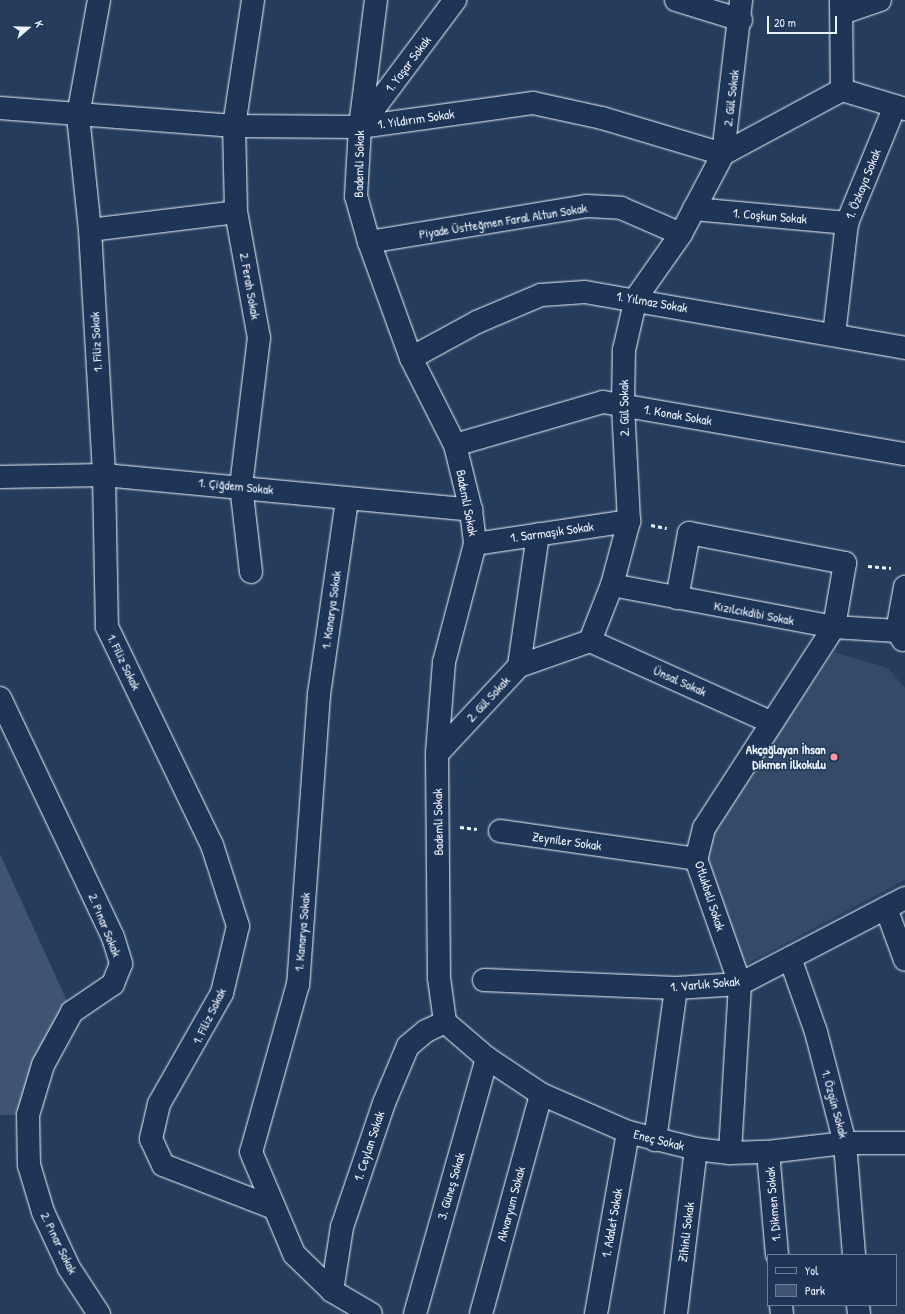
<!DOCTYPE html>
<html>
<head>
<meta charset="utf-8">
<style>
	body { margin:0 }
	#map { position:relative; width:905px; height:1314px; overflow:hidden; background:#253d5d; font-family:"Patrick Hand",sans-serif }
	div>[style] { position:absolute }
	.built>* { inset:0; background:#334a68 }
	.green>* { inset:0; background:#3e5472 }
	.path>* { height:2.5px; margin-top:-1.25px; transform-origin:0; background:repeating-linear-gradient(90deg,#e8f1f8 0 4px,transparent 0 7px) }
	.roads { filter:drop-shadow(0 0 1px #e8f1f8) drop-shadow(0 0 1px #e8f1f8) }
	.minor>* { height:22px; margin:-11px; padding:0 11px; transform-origin:11px; border-radius:11px; background:#1d3557 }
	.dots>* { width:11px; height:11px; translate:-50% -50%; box-sizing:border-box; border:2px solid #1d3557; border-radius:50% }
	span { translate:-50% -50%; white-space:nowrap; text-align:center; line-height:1.15; -webkit-text-stroke:3px #1d3557; paint-order:stroke }
	.street-label { font-size:13px; color:#e8f1f8 }
	.poi-label { font-size:13px; color:#e8f1f8; font-weight:700 }
	.right { translate:-100% -50%; text-align:right }
	.legend { position:absolute; left:767px; top:1254px; width:130px; height:52px; box-sizing:border-box; background:#1d3557; border:1px solid #6e8097; margin:0; padding:5px 7px; list-style:none; font-size:12px; color:#e8f1f8 }
	.legend li { display:flex; align-items:center; gap:8px; height:20px }
	.legend b { width:20px; border:1px solid #6e8097 }
	.north { position:absolute; left:8px; top:8px; width:40px; height:40px; -webkit-text-stroke:3px #1d3557; paint-order:stroke; rotate:70deg; font-size:11px; font-weight:700; line-height:16px; text-align:center; color:#e8f1f8 }
	.north::after { content:''; display:block; margin:auto; width:14px; height:18px; background:#e8f1f8; clip-path:polygon(50% 0,100% 100%,50% 72%,0 100%) }
	.scale { position:absolute; left:767px; top:16px; width:70px; height:18px; box-sizing:border-box; border:2px solid #e8f1f8; border-top:0; padding-left:5px; font-size:12px; line-height:14px; white-space:nowrap; color:#e8f1f8; -webkit-text-stroke:3px #1d3557; paint-order:stroke }
</style>
</head>
<body>
<div id="map">
	<div class="built">
		<div style="clip-path:polygon(834px 652px,888px 668px,905px 688px,905px 880px,739px 968px,707px 863px,715px 825px)"></div>
	</div>
	<div class="green">
		<div style="clip-path:polygon(0 854px,72px 1012px,28px 1115px,0 1115px)"></div>
	</div>
	<div class="path">
		<div style="left:651px;top:525px;width:16px;rotate:11deg"></div>
		<div style="left:868px;top:566px;width:23px;rotate:5deg"></div>
		<div style="left:460px;top:827px;width:17px;rotate:7deg"></div>
	</div>
	<div class="roads">
		<div class="minor">
			<div style="left:99px;top:0;width:118px;rotate:100.3deg"></div>
			<div style="left:78px;top:116px;width:115px;rotate:84deg"></div>
			<div style="left:90px;top:230px;width:245px;rotate:86.7deg"></div>
			<div style="left:104px;top:475px;width:152px;rotate:88.9deg"></div>
			<div style="left:107px;top:627px;width:242px;rotate:64.3deg"></div>
			<div style="left:212px;top:845px;width:85px;rotate:72.2deg"></div>
			<div style="left:238px;top:926px;width:69px;rotate:103.4deg"></div>
			<div style="left:222px;top:993px;width:128px;rotate:119.6deg"></div>
			<div style="left:159px;top:1104px;width:36px;rotate:103deg"></div>
			<div style="left:151px;top:1139px;width:29px;rotate:65deg"></div>
			<div style="left:163px;top:1165px;width:119px;rotate:21.2deg"></div>
			<div style="left:376px;top:0;width:128px;rotate:97.2deg"></div>
			<div style="left:360px;top:127px;width:69px;rotate:93.3deg"></div>
			<div style="left:356px;top:196px;width:48px;rotate:74.2deg"></div>
			<div style="left:369px;top:242px;width:123px;rotate:70.1deg"></div>
			<div style="left:411px;top:358px;width:97px;rotate:63.2deg"></div>
			<div style="left:455px;top:445px;width:67px;rotate:76.2deg"></div>
			<div style="left:471px;top:510px;width:34px;rotate:83deg"></div>
			<div style="left:475px;top:544px;width:122px;rotate:104.7deg"></div>
			<div style="left:444px;top:662px;width:92px;rotate:94.4deg"></div>
			<div style="left:437px;top:754px;width:224px;rotate:89.5deg"></div>
			<div style="left:439px;top:978px;width:44px;rotate:82.2deg"></div>
			<div style="left:676px;top:0;width:68px;rotate:17.1deg"></div>
			<div style="left:841px;top:0;width:90px;rotate:89.4deg"></div>
			<div style="left:842px;top:13px;width:40px;rotate:-18.9deg"></div>
			<div style="left:0;top:108px;width:235px;rotate:4.4deg"></div>
			<div style="left:234px;top:126px;width:126px;rotate:0.5deg"></div>
			<div style="left:360px;top:127px;width:175px;rotate:-7.9deg"></div>
			<div style="left:533px;top:103px;width:71px;rotate:12.3deg"></div>
			<div style="left:602px;top:118px;width:126px;rotate:16.6deg"></div>
			<div style="left:723px;top:154px;width:135px;rotate:-28.3deg"></div>
			<div style="left:842px;top:90px;width:66px;rotate:16.8deg"></div>
			<div style="left:360px;top:127px;width:159px;rotate:-53.2deg"></div>
			<div style="left:694px;top:209px;width:154px;rotate:5.2deg"></div>
			<div style="left:90px;top:230px;width:147px;rotate:-7deg"></div>
			<div style="left:369px;top:242px;width:220px;rotate:-9.4deg"></div>
			<div style="left:586px;top:206px;width:35px;rotate:3deg"></div>
			<div style="left:621px;top:208px;width:65px;rotate:23.4deg"></div>
			<div style="left:834px;top:335px;width:113px;rotate:-83.4deg"></div>
			<div style="left:847px;top:223px;width:126px;rotate:-67.7deg"></div>
			<div style="left:411px;top:358px;width:75px;rotate:-28.6deg"></div>
			<div style="left:477px;top:322px;width:69px;rotate:-22.9deg"></div>
			<div style="left:541px;top:295px;width:44px;rotate:-3.9deg"></div>
			<div style="left:585px;top:292px;width:325px;rotate:9.9deg"></div>
			<div style="left:455px;top:445px;width:154px;rotate:-16.2deg"></div>
			<div style="left:603px;top:402px;width:306px;rotate:9.8deg"></div>
			<div style="left:0;top:477px;width:104px;rotate:-1.1deg"></div>
			<div style="left:104px;top:475px;width:369px;rotate:5.4deg"></div>
			<div style="left:347px;top:500px;width:196px;rotate:98.2deg"></div>
			<div style="left:319px;top:694px;width:291px;rotate:94.1deg"></div>
			<div style="left:298px;top:984px;width:174px;rotate:105.6deg"></div>
			<div style="left:251px;top:1152px;width:111px;rotate:67.1deg"></div>
			<div style="left:294px;top:1254px;width:53px;rotate:44.2deg"></div>
			<div style="left:332px;top:1291px;width:45px;rotate:30.5deg"></div>
			<div style="left:475px;top:544px;width:156px;rotate:-8.5deg"></div>
			<div style="left:251px;top:572px;width:87px;rotate:-96.6deg"></div>
			<div style="left:241px;top:486px;width:149px;rotate:-83.1deg"></div>
			<div style="left:259px;top:338px;width:128px;rotate:-100.3deg"></div>
			<div style="left:236px;top:212px;width:86px;rotate:-91.3deg"></div>
			<div style="left:234px;top:126px;width:127px;rotate:-81.4deg"></div>
			<div style="left:612px;top:585px;width:226px;rotate:10.7deg"></div>
			<div style="left:834px;top:627px;width:63px;rotate:3.6deg"></div>
			<div style="left:897px;top:631px;width:9px;rotate:-27deg"></div>
			<div style="left:677px;top:598px;width:66px;rotate:-79.5deg"></div>
			<div style="left:689px;top:533px;width:159px;rotate:10.9deg"></div>
			<div style="left:845px;top:563px;width:65px;rotate:99.8deg"></div>
			<div style="left:834px;top:627px;width:239px;rotate:122.9deg"></div>
			<div style="left:704px;top:828px;width:32px;rotate:104deg"></div>
			<div style="left:696px;top:859px;width:133px;rotate:70.6deg"></div>
			<div style="left:740px;top:984px;width:169px;rotate:93.4deg"></div>
			<div style="left:903px;top:640px;width:11px;rotate:-124deg"></div>
			<div style="left:897px;top:631px;width:45px;rotate:-79.7deg"></div>
			<div style="left:590px;top:641px;width:197px;rotate:24.2deg"></div>
			<div style="left:519px;top:666px;width:133px;rotate:-81.8deg"></div>
			<div style="left:0;top:698px;width:264px;rotate:64.7deg"></div>
			<div style="left:113px;top:937px;width:28px;rotate:73deg"></div>
			<div style="left:121px;top:964px;width:22px;rotate:112deg"></div>
			<div style="left:113px;top:984px;width:50px;rotate:145.7deg"></div>
			<div style="left:72px;top:1012px;width:60px;rotate:118.7deg"></div>
			<div style="left:43px;top:1065px;width:52px;rotate:106.7deg"></div>
			<div style="left:28px;top:1115px;width:50px;rotate:88.9deg"></div>
			<div style="left:29px;top:1165px;width:49px;rotate:73.4deg"></div>
			<div style="left:43px;top:1212px;width:62px;rotate:65.1deg"></div>
			<div style="left:69px;top:1268px;width:55px;rotate:56.9deg"></div>
			<div style="left:437px;top:754px;width:120px;rotate:-47deg"></div>
			<div style="left:519px;top:666px;width:75px;rotate:-19.4deg"></div>
			<div style="left:590px;top:641px;width:60px;rotate:-68.6deg"></div>
			<div style="left:612px;top:585px;width:66px;rotate:-75.1deg"></div>
			<div style="left:629px;top:521px;width:116px;rotate:-93deg"></div>
			<div style="left:623px;top:405px;width:55px;rotate:-89deg"></div>
			<div style="left:624px;top:350px;width:53px;rotate:-77deg"></div>
			<div style="left:636px;top:298px;width:78px;rotate:-54.9deg"></div>
			<div style="left:681px;top:234px;width:90px;rotate:-62.3deg"></div>
			<div style="left:723px;top:154px;width:155px;rotate:-83.3deg"></div>
			<div style="left:500px;top:831px;width:198px;rotate:8.1deg"></div>
			<div style="left:886px;top:908px;width:55px;rotate:69.9deg"></div>
			<div style="left:790px;top:958px;width:78px;rotate:70.6deg"></div>
			<div style="left:816px;top:1032px;width:115px;rotate:75.4deg"></div>
			<div style="left:845px;top:1143px;width:112px;rotate:85.4deg"></div>
			<div style="left:484px;top:980px;width:192px;rotate:2.4deg"></div>
			<div style="left:676px;top:988px;width:64px;rotate:-3.6deg"></div>
			<div style="left:740px;top:984px;width:186px;rotate:-27.5deg"></div>
			<div style="left:445px;top:1022px;width:55px;rotate:40.6deg"></div>
			<div style="left:487px;top:1058px;width:65px;rotate:33.7deg"></div>
			<div style="left:541px;top:1094px;width:95px;rotate:23.6deg"></div>
			<div style="left:628px;top:1132px;width:70px;rotate:14deg"></div>
			<div style="left:696px;top:1149px;width:34px;rotate:7deg"></div>
			<div style="left:730px;top:1153px;width:38px;rotate:-2deg"></div>
			<div style="left:768px;top:1152px;width:78px;rotate:-6.7deg"></div>
			<div style="left:845px;top:1143px;width:60px"></div>
			<div style="left:655px;top:1140px;width:153px;rotate:-82.1deg"></div>
			<div style="left:768px;top:1152px;width:103px;rotate:85deg"></div>
			<div style="left:332px;top:1291px;width:65px;rotate:-81.1deg"></div>
			<div style="left:342px;top:1227px;width:131px;rotate:-71.3deg"></div>
			<div style="left:384px;top:1103px;width:62px;rotate:-67.2deg"></div>
			<div style="left:408px;top:1046px;width:23px;rotate:-40deg"></div>
			<div style="left:426px;top:1031px;width:21px;rotate:-25deg"></div>
			<div style="left:781px;top:1305px;width:9px;rotate:84deg"></div>
			<div style="left:858px;top:1305px;width:9px;rotate:84deg"></div>
			<div style="left:415px;top:1314px;width:266px;rotate:-74.3deg"></div>
			<div style="left:481px;top:1314px;width:228px;rotate:-74.7deg"></div>
			<div style="left:596px;top:1314px;width:185px;rotate:-80deg"></div>
			<div style="left:676px;top:1314px;width:166px;rotate:-83.1deg"></div>
		</div>
	</div>
	<div class="dots">
		<div style="left:834px;top:757px;background:#ff9aa2"></div>
	</div>
	<div class="street-label">
		<span style="left:408px;top:64px;rotate:-53deg">1. Yaşar Sokak</span>
		<span style="left:731px;top:98px;rotate:-83deg">2. Gül Sokak</span>
		<span style="left:416px;top:119px;rotate:-8deg">1. Yıldırım Sokak</span>
		<span style="left:359px;top:164px;rotate:-89deg">Bademli Sokak</span>
		<span style="left:863px;top:184px;rotate:-68deg">1. Özkaya Sokak</span>
		<span style="left:770px;top:216px;rotate:5deg">1. Coşkun Sokak</span>
		<span style="left:503px;top:221px;rotate:-9deg">Piyade Üstteğmen Faral Altun Sokak</span>
		<span style="left:250px;top:286px;rotate:80deg">2. Ferah Sokak</span>
		<span style="left:652px;top:302px;rotate:10deg">1. Yılmaz Sokak</span>
		<span style="left:96px;top:342px;rotate:-93deg">1. Filiz Sokak</span>
		<span style="left:624px;top:408px;rotate:-91deg">2. Gül Sokak</span>
		<span style="left:678px;top:415px;rotate:10deg">1. Konak Sokak</span>
		<span style="left:236px;top:486px;rotate:6deg">1. Çiğdem Sokak</span>
		<span style="left:467px;top:503px;rotate:79deg">Bademli Sokak</span>
		<span style="left:552px;top:532px;rotate:-8deg">1. Sarmaşık Sokak</span>
		<span style="left:331px;top:610px;rotate:-82deg">1. Kanarya Sokak</span>
		<span style="left:754px;top:613px;rotate:11deg">Kızılcıkdibi Sokak</span>
		<span style="left:124px;top:662px;rotate:64deg">1. Filiz Sokak</span>
		<span style="left:680px;top:681px;rotate:24deg">Ünsal Sokak</span>
		<span style="left:488px;top:699px;rotate:-47deg">2. Gül Sokak</span>
		<span style="left:438px;top:822px;rotate:-91deg">Bademli Sokak</span>
		<span style="left:567px;top:841px;rotate:8deg">Zeyniler Sokak</span>
		<span style="left:710px;top:896px;rotate:72deg">Otlukbeli Sokak</span>
		<span style="left:105px;top:925px;rotate:68deg">2. Pınar Sokak</span>
		<span style="left:302px;top:932px;rotate:-85deg">1. Kanarya Sokak</span>
		<span style="left:705px;top:984px;rotate:-5deg">1. Varlık Sokak</span>
		<span style="left:209px;top:1016px;rotate:-64deg">1. Filiz Sokak</span>
		<span style="left:835px;top:1104px;rotate:75deg">1. Özgün Sokak</span>
		<span style="left:659px;top:1140px;rotate:14deg">Eneç Sokak</span>
		<span style="left:369px;top:1146px;rotate:-72deg">1. Ceylan Sokak</span>
		<span style="left:451px;top:1186px;rotate:-74deg">3. Güneş Sokak</span>
		<span style="left:511px;top:1204px;rotate:-75deg">Akvaryum Sokak</span>
		<span style="left:773px;top:1204px;rotate:-95deg">1. Dikmen Sokak</span>
		<span style="left:612px;top:1223px;rotate:-80deg">1. Adalet Sokak</span>
		<span style="left:686px;top:1232px;rotate:-83deg">Zihinli Sokak</span>
		<span style="left:59px;top:1243px;rotate:64deg">2. Pınar Sokak</span>
	</div>
	<div class="poi-label">
		<span class="right" style="left:826px;top:757px">Akçağlayan İhsan<br>Dikmen İlkokulu</span>
	</div>
	<ul class="legend">
	<li><b style="height:5px;background:#1d3557"></b>Yol</li>
	<li><b style="height:11px;background:#3e5472"></b>Park</li>
	</ul>
	<div class="north">K</div>
	<div class="scale">20 m</div>
</div>
</body>
</html>
